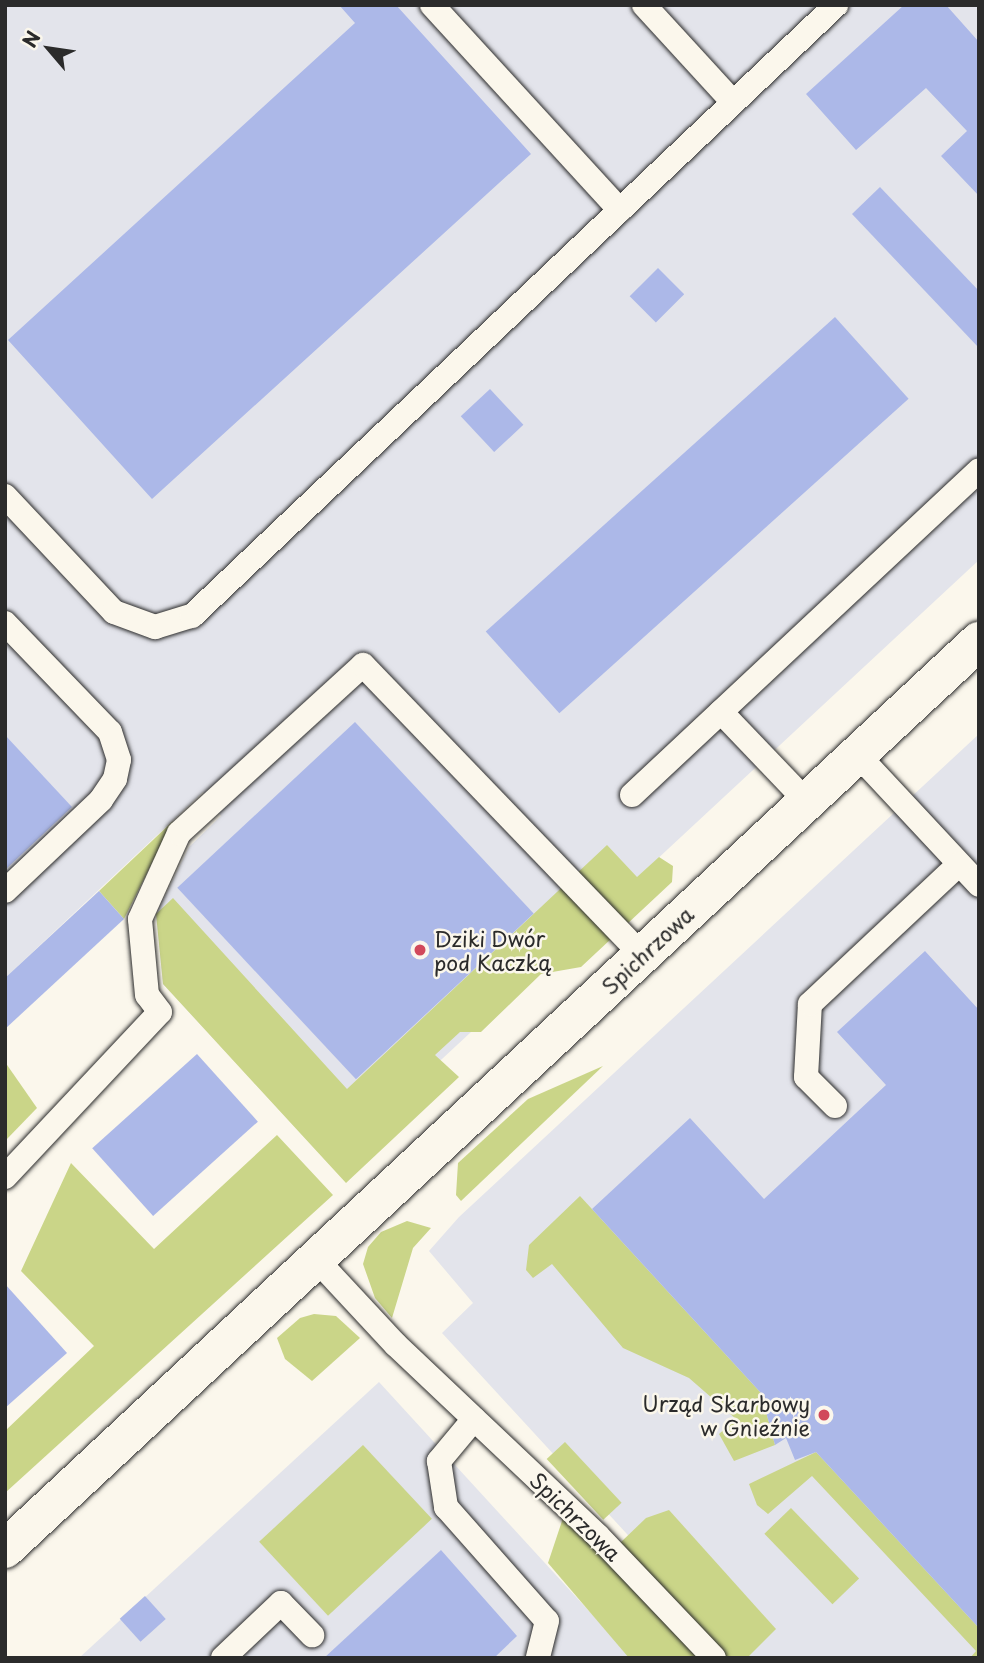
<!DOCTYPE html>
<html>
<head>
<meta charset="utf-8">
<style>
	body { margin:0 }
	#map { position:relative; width:984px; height:1663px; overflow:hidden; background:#fbf7ec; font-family:"Playpen Sans",sans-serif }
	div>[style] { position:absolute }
	.built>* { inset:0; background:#e3e4eb }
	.green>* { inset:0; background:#cad588; transform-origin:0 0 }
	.building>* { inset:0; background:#acb8e8; transform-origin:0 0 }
	.roads { filter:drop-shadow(0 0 2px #2b2b2b) drop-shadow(0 0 2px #2b2b2b) }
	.lane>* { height:24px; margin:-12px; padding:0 12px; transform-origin:12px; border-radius:12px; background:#fbf7ec }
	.street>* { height:38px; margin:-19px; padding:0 19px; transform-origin:19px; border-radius:19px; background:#fbf7ec }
	.dots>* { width:19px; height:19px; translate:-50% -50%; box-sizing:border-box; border:4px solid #fbf7ec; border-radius:50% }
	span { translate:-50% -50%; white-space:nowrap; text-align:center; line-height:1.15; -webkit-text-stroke:5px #fbf7ec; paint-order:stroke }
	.poi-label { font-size:21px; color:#2b2b2b }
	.left { translate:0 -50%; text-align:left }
	.right { translate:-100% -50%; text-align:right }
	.street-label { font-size:21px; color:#2b2b2b }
	.frame { position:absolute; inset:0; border:7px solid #2b2b2b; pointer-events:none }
	.north { position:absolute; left:14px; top:14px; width:70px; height:70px; -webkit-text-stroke:5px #fbf7ec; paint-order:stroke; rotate:299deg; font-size:19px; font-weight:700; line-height:28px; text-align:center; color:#2b2b2b }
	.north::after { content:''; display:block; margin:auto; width:24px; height:32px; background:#2b2b2b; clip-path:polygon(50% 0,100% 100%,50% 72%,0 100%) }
</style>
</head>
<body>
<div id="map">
	<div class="built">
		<div style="clip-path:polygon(5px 5px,979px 5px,979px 560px,329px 1164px,163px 984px,156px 914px,189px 847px,221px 816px,203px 792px,5px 978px)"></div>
		<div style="clip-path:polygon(979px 734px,979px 1658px,741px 1658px,442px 1333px,473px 1303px,429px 1251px,459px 1217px)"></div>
		<div style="clip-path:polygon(379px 1382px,632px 1658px,79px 1658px)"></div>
	</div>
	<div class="green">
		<div style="clip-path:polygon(173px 821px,124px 919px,99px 891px)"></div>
		<div style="clip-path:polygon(607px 845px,637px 877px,659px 857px,673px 866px,672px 882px,581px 967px,541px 974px,481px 1032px,460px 1032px,435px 1055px,459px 1077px,346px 1183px,163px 984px,156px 914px,173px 898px,347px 1089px)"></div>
		<div style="clip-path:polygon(5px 1062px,37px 1108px,5px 1141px)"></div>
		<div style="clip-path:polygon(603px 1066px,461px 1201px,456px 1195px,458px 1163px,528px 1099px)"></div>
		<div style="clip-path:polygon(277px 1135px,333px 1195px,5px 1493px,5px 1431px,94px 1346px,21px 1271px,71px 1163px,154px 1249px)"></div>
		<div style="clip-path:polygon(580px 1196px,761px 1393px,775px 1445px,734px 1461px,719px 1434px,736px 1419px,689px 1378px,623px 1348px,552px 1264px,533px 1278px,526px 1270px,529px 1245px)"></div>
		<div style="clip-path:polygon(407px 1221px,431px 1228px,413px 1248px,392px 1318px,375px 1298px,363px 1264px,368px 1247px,381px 1232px)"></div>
		<div style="clip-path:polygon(314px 1314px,336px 1316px,360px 1338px,312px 1381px,285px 1359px,277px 1338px,300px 1318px)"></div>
		<div style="left:565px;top:1442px;width:83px;height:25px;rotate:47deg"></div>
		<div style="left:363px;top:1445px;width:101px;height:142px;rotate:47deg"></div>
		<div style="clip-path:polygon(816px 1452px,979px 1628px,979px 1658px,970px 1658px,976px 1651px,812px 1476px,768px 1514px,757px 1505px,749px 1484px)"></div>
		<div style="clip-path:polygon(568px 1503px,706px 1658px,629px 1658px,548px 1563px)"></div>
		<div style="left:791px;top:1508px;width:98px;height:37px;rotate:46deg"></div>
		<div style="clip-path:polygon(669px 1510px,776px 1629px,747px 1658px,726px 1658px,620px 1543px,646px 1518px)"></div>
	</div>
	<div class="building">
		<div style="clip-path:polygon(339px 5px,396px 5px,531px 154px,152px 499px,8px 340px,355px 23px)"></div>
		<div style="clip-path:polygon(904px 5px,946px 5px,979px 42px,979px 196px,941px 156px,967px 131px,926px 88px,856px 150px,806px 94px)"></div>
		<div style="clip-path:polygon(880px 187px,979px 291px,979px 348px,852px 214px)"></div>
		<div style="left:658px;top:268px;width:37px;height:40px;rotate:45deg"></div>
		<div style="left:835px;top:317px;width:110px;height:470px;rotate:48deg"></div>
		<div style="left:490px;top:389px;width:49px;height:40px;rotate:47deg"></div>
		<div style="left:355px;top:722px;width:262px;height:243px;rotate:47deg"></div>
		<div style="clip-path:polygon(5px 735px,72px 807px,5px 870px)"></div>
		<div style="clip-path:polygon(99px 891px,124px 919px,5px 1029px,5px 978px)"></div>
		<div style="clip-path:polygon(925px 951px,979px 1010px,979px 1628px,816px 1452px,795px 1460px,786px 1438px,775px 1445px,761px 1393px,592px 1209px,690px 1118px,764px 1199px,886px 1085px,837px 1032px)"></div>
		<div style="left:197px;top:1054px;width:91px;height:141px;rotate:48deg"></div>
		<div style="clip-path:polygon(5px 1284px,67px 1353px,5px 1408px)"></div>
		<div style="clip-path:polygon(441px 1550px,517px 1636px,494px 1658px,324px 1658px)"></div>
		<div style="left:145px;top:1596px;width:31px;height:34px;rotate:48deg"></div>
	</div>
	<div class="roads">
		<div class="lane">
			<div style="left:432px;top:5px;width:278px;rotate:47.5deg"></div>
			<div style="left:644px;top:5px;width:132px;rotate:47.5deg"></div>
			<div style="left:5px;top:496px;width:159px;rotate:46.8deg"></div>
			<div style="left:114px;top:612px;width:44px;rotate:20.1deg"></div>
			<div style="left:155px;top:627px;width:39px;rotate:-17deg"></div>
			<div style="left:192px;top:616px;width:888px;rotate:-43.49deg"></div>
			<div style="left:5px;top:623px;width:151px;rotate:46.1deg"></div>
			<div style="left:110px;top:732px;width:29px;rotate:72deg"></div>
			<div style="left:119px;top:760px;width:19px;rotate:102deg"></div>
			<div style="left:115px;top:779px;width:25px;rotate:124deg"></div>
			<div style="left:101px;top:800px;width:132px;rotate:136.5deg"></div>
			<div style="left:721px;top:712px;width:124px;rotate:46.3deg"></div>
			<div style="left:857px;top:754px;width:179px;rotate:47deg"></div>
			<div style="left:632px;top:795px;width:475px;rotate:-43.1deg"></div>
			<div style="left:835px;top:1106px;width:41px;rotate:-135deg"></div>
			<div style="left:806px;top:1077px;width:73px;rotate:-86.9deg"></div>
			<div style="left:810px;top:1004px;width:204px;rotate:-43.2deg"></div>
			<div style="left:5px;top:1177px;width:226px;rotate:-46.8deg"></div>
			<div style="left:160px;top:1012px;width:21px;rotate:-127deg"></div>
			<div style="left:147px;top:995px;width:76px;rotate:-95.3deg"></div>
			<div style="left:140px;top:919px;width:94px;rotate:-65.6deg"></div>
			<div style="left:179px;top:833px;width:249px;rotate:-42.4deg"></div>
			<div style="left:363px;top:665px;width:402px;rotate:46.1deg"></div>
			<div style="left:316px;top:1259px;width:116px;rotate:47.1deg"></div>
			<div style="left:395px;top:1344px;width:279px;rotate:43.4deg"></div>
			<div style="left:598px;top:1536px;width:168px;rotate:46.4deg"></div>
			<div style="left:474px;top:1419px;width:55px;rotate:129.8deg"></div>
			<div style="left:439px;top:1461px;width:47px;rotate:81.3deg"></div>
			<div style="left:446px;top:1507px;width:152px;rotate:48.5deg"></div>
			<div style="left:547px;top:1621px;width:38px;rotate:104deg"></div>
			<div style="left:223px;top:1658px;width:80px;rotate:-43.5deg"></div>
			<div style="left:281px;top:1603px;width:45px;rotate:45.9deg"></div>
		</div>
		<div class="street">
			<div style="left:5px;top:1549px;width:1332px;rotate:-42.99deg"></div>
		</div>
	</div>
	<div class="dots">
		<div style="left:420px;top:950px;background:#d1495b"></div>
		<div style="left:824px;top:1415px;background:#d1495b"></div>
	</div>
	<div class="poi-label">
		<span class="left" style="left:434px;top:950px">Dziki Dwór<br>pod Kaczką</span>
		<span class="right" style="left:810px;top:1415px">Urząd Skarbowy<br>w Gnieźnie</span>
	</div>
	<div class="street-label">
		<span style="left:647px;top:950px;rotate:-43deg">Spichrzowa</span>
		<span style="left:576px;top:1516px;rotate:44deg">Spichrzowa</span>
	</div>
	<div class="frame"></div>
	<div class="north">N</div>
</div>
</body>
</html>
